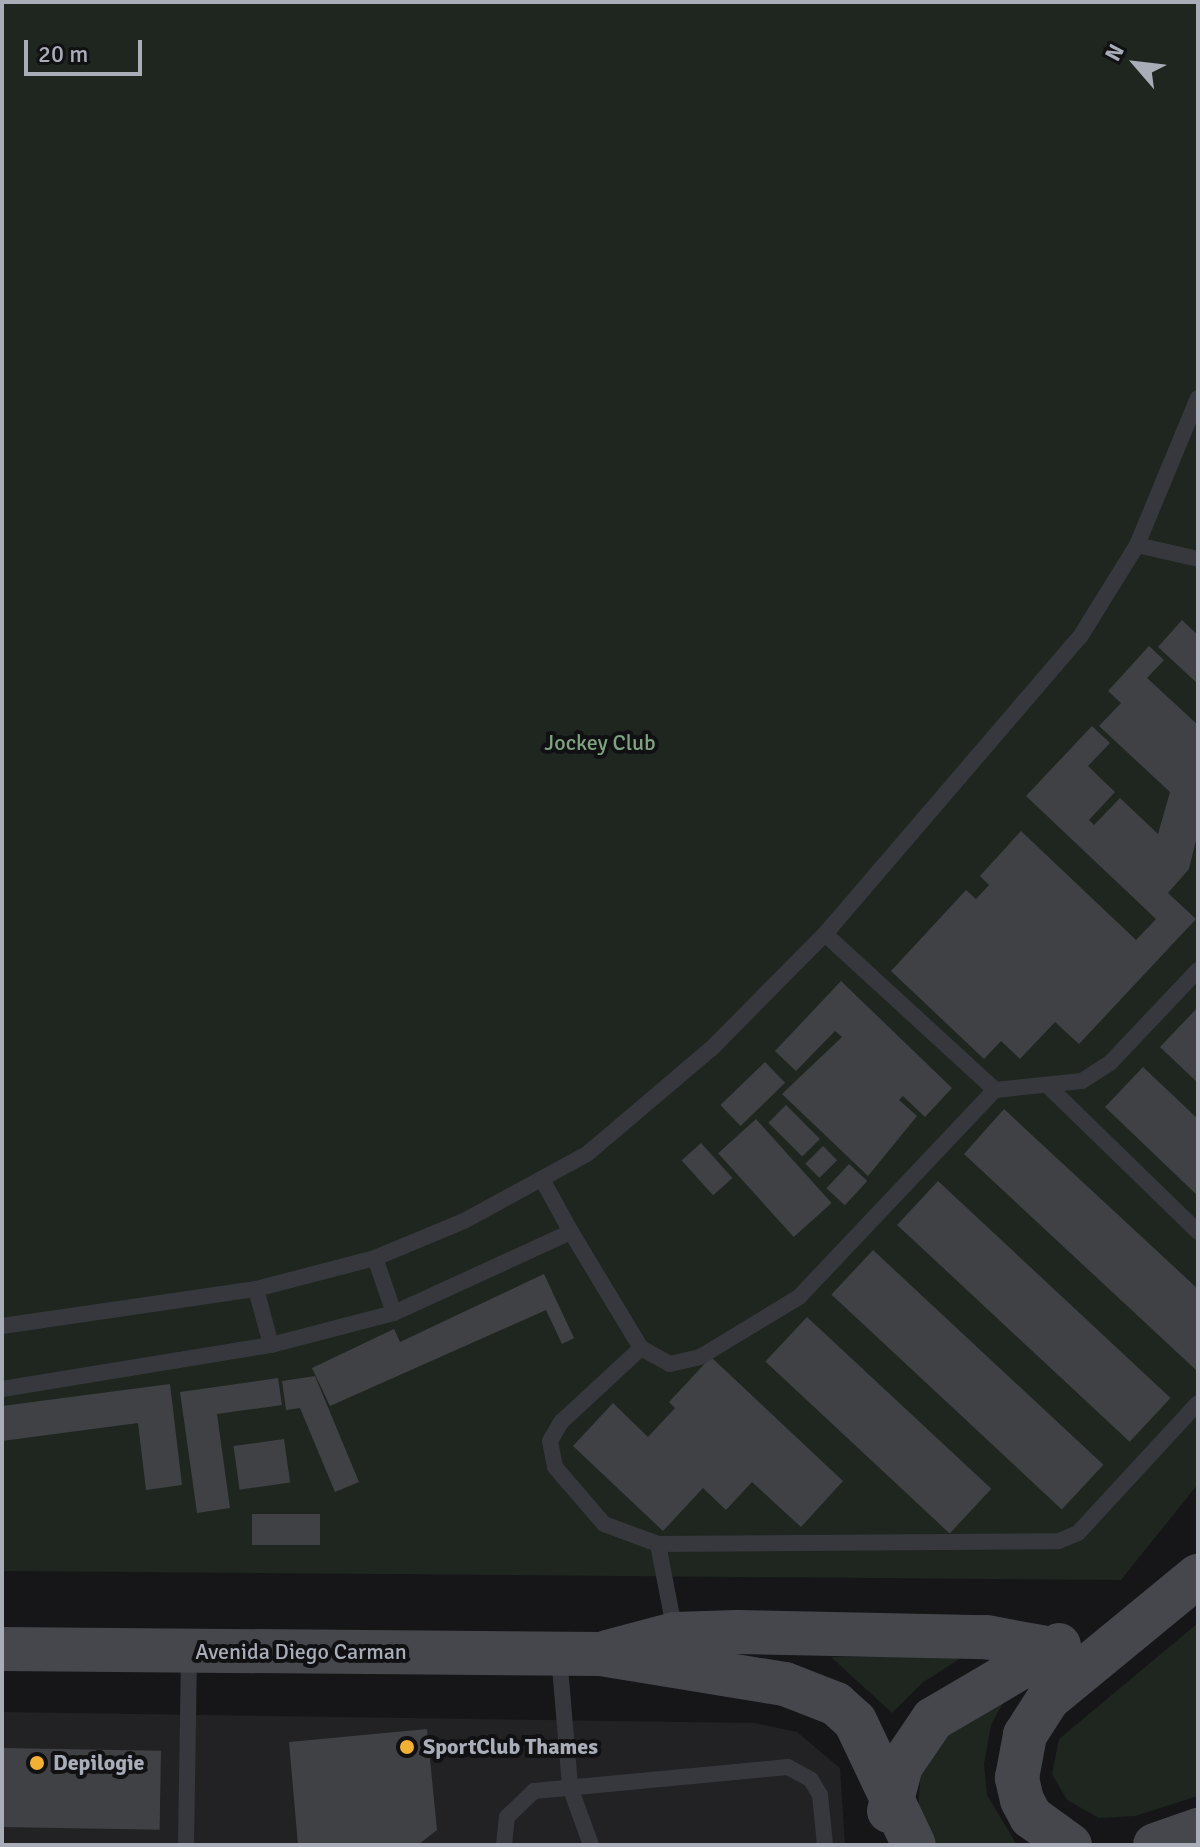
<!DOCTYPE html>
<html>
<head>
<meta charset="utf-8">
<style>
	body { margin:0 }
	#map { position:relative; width:1200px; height:1847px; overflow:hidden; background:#161618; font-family:Signika,sans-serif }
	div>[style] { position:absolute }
	.built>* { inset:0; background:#222225 }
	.green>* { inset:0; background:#1e261f }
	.building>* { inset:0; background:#404145; transform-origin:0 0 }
	.lane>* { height:16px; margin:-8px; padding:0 8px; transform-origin:8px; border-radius:8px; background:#37383d }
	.secondary>* { height:44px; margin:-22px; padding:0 22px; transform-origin:22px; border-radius:22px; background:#45474d }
	.dots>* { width:22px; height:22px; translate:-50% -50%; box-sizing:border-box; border:4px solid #111113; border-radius:50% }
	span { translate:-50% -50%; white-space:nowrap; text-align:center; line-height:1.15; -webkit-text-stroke:8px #111113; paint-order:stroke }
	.park-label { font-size:22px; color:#7fa381 }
	.street-label { font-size:22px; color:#a8adb8 }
	.poi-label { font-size:22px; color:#a8adb8; font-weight:700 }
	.left { translate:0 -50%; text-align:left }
	.frame { position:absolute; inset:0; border:4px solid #a8adb8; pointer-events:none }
	.north { position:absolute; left:1096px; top:24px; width:80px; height:80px; -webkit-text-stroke:6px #111113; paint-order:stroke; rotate:298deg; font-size:22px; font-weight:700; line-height:32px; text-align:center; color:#a8adb8 }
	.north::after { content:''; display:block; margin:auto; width:28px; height:36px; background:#a8adb8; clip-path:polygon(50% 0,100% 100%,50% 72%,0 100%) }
	.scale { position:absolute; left:24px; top:40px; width:118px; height:36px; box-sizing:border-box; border:4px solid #a8adb8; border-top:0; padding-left:10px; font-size:24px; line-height:28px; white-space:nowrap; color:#a8adb8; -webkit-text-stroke:6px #111113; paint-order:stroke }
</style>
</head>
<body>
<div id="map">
	<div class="built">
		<div style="clip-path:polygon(2px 1712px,755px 1723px,797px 1732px,840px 1768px,845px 1845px,2px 1845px)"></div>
	</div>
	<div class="green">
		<div style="clip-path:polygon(2px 2px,1198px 2px,1198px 1484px,1121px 1580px,2px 1571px)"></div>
		<div style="clip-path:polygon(1198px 1623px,1198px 1796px,1135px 1816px,1099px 1818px,1067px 1800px,1052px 1774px,1059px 1739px)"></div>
		<div style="clip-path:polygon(964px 1656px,922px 1683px,892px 1713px,831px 1657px)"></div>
		<div style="clip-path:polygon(1010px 1690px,991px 1725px,984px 1764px,987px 1795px,1017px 1845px,932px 1845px,918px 1815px,921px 1766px,945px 1733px)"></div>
	</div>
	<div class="building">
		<div style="clip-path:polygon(1182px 620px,1198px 635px,1198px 684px,1158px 647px)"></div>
		<div style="clip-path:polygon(1149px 646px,1164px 660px,1147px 678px,1198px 725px,1198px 832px,1189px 869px,1168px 893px,1196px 919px,1079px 1044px,1055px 1022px,1020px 1059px,1001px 1041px,984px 1059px,891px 971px,966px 890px,976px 899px,989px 885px,980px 876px,1021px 831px,1136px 940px,1156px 919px,1026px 796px,1092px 726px,1110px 743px,1088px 766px,1115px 792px,1089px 820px,1094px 825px,1120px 798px,1158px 834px,1170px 792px,1099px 726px,1121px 703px,1108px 691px)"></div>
		<div style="clip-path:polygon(841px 981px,952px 1088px,925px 1117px,903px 1096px,899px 1100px,917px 1116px,868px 1176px,782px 1094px,842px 1037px,835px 1031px,796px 1071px,775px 1051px)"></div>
		<div style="clip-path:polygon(1198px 1007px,1198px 1083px,1160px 1047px)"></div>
		<div style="left:765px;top:1062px;width:29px;height:62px;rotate:46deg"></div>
		<div style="clip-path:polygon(1143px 1067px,1198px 1119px,1198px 1196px,1105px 1107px)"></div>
		<div style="left:786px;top:1105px;width:48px;height:25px;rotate:45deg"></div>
		<div style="clip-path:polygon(1004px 1109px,1198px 1289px,1196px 1370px,964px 1154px)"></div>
		<div style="left:756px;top:1119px;width:113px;height:51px;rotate:48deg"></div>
		<div style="left:701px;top:1143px;width:47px;height:26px;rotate:48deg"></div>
		<div style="left:823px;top:1146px;width:20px;height:25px;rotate:45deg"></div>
		<div style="left:849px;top:1164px;width:25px;height:33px;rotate:43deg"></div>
		<div style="left:938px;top:1181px;width:318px;height:60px;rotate:43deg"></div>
		<div style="left:873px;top:1250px;width:315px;height:61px;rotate:43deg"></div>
		<div style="clip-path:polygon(544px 1274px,574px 1338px,562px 1344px,546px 1310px,330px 1406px,312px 1368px,394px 1329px,400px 1342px)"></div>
		<div style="left:807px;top:1317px;width:252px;height:61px;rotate:43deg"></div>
		<div style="clip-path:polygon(711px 1357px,843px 1481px,801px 1527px,752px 1482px,726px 1510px,703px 1488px,663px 1531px,573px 1446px,613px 1403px,648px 1437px,675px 1408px,669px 1402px)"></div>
		<div style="clip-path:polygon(315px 1376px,359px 1482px,335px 1492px,300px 1408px,286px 1410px,282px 1381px)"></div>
		<div style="clip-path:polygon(278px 1378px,282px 1405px,217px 1414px,230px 1508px,197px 1513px,180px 1392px)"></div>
		<div style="clip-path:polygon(170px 1384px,182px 1485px,146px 1490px,138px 1423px,2px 1441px,2px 1406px)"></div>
		<div style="left:284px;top:1439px;width:44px;height:51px;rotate:82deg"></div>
		<div style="left:320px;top:1514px;width:31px;height:68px;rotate:90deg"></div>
		<div style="clip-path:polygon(427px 1729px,437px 1830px,418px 1845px,298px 1845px,289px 1742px)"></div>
		<div style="left:2px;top:1748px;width:159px;height:79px;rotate:1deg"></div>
	</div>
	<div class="lane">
		<div style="left:1137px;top:545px;width:63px;rotate:12.9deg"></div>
		<div style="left:825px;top:934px;width:231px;rotate:42.5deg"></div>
		<div style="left:1047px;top:1085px;width:211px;rotate:44.2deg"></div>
		<div style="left:543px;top:1181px;width:58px;rotate:61.2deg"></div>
		<div style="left:375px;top:1258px;width:58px;rotate:70.9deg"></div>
		<div style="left:256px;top:1289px;width:58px;rotate:75deg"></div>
		<div style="left:2px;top:1326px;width:257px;rotate:-8.3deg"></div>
		<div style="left:256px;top:1289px;width:123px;rotate:-14.6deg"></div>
		<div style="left:375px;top:1258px;width:96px;rotate:-22.6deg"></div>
		<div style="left:464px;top:1221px;width:140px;rotate:-28.6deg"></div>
		<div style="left:587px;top:1154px;width:162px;rotate:-40.3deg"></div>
		<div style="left:711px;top:1049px;width:162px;rotate:-45.3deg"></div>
		<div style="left:825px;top:934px;width:391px;rotate:-49.4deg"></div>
		<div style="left:1080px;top:637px;width:108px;rotate:-58.2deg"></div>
		<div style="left:1137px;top:545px;width:159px;rotate:-67.5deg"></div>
		<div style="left:641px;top:1348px;width:109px;rotate:137.2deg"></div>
		<div style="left:561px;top:1422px;width:22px;rotate:120deg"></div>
		<div style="left:550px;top:1441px;width:26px;rotate:79deg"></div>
		<div style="left:555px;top:1467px;width:75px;rotate:49.3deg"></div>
		<div style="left:604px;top:1524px;width:58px;rotate:20.3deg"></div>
		<div style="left:658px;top:1544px;width:401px;rotate:-0.4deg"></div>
		<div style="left:1059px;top:1541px;width:21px;rotate:-23deg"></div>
		<div style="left:1078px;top:1533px;width:177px;rotate:-47.3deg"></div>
		<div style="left:2px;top:1389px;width:273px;rotate:-9.3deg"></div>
		<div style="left:271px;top:1345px;width:127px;rotate:-14.6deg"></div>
		<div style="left:394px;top:1313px;width:195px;rotate:-24.6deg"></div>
		<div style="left:571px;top:1232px;width:135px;rotate:58.9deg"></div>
		<div style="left:641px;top:1348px;width:33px;rotate:29deg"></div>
		<div style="left:670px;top:1364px;width:31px;rotate:-13deg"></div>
		<div style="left:700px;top:1357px;width:116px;rotate:-31.2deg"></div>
		<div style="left:799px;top:1297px;width:285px;rotate:-46.6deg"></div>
		<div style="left:995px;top:1090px;width:87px;rotate:-5.9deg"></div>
		<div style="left:1082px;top:1081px;width:33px;rotate:-33deg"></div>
		<div style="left:1110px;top:1063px;width:128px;rotate:-46.6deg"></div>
		<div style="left:658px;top:1544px;width:90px;rotate:79.1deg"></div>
		<div style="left:559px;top:1655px;width:132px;rotate:85.2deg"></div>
		<div style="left:570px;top:1787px;width:62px;rotate:70.1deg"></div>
		<div style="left:186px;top:1845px;width:193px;rotate:-89.1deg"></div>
		<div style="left:504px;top:1845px;width:28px;rotate:-84deg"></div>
		<div style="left:507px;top:1817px;width:37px;rotate:-44deg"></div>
		<div style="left:534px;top:1791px;width:255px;rotate:-5.4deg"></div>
		<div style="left:788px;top:1767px;width:26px;rotate:29deg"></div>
		<div style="left:811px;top:1780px;width:17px;rotate:59deg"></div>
		<div style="left:820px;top:1795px;width:50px;rotate:84.3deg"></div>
	</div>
	<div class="secondary">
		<div style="left:2px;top:1649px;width:599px;rotate:0.48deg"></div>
		<div style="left:601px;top:1654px;width:186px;rotate:9.3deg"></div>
		<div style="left:785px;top:1684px;width:55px;rotate:21.4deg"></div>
		<div style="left:836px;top:1704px;width:25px;rotate:42deg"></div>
		<div style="left:855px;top:1721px;width:137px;rotate:64.6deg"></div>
		<div style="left:607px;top:1652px;width:70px;rotate:-14.8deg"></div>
		<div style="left:675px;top:1634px;width:62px;rotate:-1.8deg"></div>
		<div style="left:737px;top:1632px;width:249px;rotate:1.2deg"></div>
		<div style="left:986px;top:1637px;width:61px;rotate:10.4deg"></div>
		<div style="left:889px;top:1811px;width:47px;rotate:-75.1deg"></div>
		<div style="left:901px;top:1766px;width:57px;rotate:-55.8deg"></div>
		<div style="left:933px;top:1719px;width:146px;rotate:-30.4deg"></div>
		<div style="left:1070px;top:1845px;width:48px;rotate:-144.3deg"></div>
		<div style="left:1031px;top:1817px;width:19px;rotate:-118deg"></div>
		<div style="left:1022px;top:1800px;width:23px;rotate:-103deg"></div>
		<div style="left:1017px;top:1778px;width:44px;rotate:-79.5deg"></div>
		<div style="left:1025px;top:1735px;width:43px;rotate:-57.4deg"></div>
		<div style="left:1048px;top:1699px;width:194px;rotate:-39.4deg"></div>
		<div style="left:1155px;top:1845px;width:46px;rotate:-19.2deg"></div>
	</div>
	<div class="dots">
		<div style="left:407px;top:1747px;background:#f2b134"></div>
		<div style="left:37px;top:1763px;background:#f2b134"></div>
	</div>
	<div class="park-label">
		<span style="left:600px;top:743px">Jockey Club</span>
	</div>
	<div class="street-label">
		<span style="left:301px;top:1652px">Avenida Diego Carman</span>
	</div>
	<div class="poi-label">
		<span class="left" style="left:423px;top:1747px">SportClub Thames</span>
		<span class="left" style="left:53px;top:1763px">Depilogie</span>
	</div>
	<div class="frame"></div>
	<div class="north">N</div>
	<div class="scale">20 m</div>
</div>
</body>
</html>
